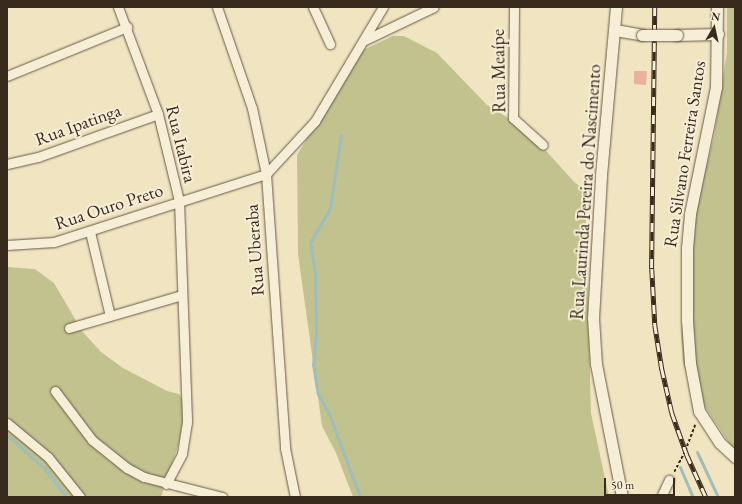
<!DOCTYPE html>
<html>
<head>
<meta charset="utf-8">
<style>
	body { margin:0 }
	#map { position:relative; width:742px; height:504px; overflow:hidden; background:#f1e5c1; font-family:"EB Garamond",serif }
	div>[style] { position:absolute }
	.green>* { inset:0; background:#c1c28e }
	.stream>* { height:3px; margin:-1.5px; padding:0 1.5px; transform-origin:1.5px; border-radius:1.5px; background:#9ebdbc }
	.building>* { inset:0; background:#eab19c }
	.path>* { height:1.5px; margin-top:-0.75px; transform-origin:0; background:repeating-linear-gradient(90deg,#392a1e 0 3px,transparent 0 5px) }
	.roads { filter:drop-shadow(0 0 1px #675947) drop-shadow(0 0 1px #675947) }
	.minor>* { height:9px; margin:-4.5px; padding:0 4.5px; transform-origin:4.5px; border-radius:4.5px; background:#f6eed7 }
	.tertiary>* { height:11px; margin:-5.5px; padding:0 5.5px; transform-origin:5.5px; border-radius:5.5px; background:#f6eed7 }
	.rail>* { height:4.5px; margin-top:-2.25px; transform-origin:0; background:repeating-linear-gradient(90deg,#f6eed7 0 9px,#392a1e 0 18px); box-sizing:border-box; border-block:1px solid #392a1e }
	.bridges { filter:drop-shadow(0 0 1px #675947) drop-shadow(0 0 1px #675947) }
	.tertiary-bridge>* { height:11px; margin:-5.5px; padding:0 5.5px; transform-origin:5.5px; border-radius:5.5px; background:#f6eed7 }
	span { translate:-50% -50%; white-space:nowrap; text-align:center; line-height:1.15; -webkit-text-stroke:4px #f6eed7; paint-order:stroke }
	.street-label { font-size:18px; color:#392a1e }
	.frame { position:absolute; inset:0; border:8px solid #392a1e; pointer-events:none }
	.north { position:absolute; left:694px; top:8px; width:40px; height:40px; -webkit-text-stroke:3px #f6eed7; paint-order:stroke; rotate:9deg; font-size:11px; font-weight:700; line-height:16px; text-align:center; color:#392a1e }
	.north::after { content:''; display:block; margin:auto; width:14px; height:18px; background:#392a1e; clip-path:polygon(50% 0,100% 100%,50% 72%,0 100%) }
	.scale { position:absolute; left:604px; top:478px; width:71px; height:18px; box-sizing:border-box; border:2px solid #392a1e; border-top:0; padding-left:5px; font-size:12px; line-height:14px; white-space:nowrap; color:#392a1e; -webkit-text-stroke:3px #f6eed7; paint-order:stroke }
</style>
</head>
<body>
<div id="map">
	<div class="green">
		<div style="clip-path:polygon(727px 7px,735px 7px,735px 452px,690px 384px,683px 363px,681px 333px,691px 226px,714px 136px,727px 52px)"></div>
		<div style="clip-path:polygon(393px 36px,404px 36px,437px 53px,487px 105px,510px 119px,539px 143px,575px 183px,585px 189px,591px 413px,609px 497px,353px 497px,336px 453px,322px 426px,298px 254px,297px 155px,361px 51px)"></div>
		<div style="clip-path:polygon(7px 267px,35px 269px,54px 283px,82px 331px,101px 352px,123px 368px,167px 391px,179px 394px,183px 401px,184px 414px,178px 446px,161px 497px,7px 497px)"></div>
	</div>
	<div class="stream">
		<div style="left:341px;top:135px;width:74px;rotate:98.6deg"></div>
		<div style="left:330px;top:208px;width:39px;rotate:120deg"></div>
		<div style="left:310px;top:242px;width:32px;rotate:81deg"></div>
		<div style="left:315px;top:274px;width:58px;rotate:89deg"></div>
		<div style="left:316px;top:332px;width:32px;rotate:95deg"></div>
		<div style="left:313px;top:364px;width:30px;rotate:81deg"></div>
		<div style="left:318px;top:394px;width:23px;rotate:61deg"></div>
		<div style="left:329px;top:414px;width:89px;rotate:69.5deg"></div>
		<div style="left:7px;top:435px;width:51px;rotate:41.8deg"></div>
		<div style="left:45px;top:469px;width:35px;rotate:53deg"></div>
		<div style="left:697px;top:452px;width:50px;rotate:65deg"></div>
		<div style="left:680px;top:467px;width:33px;rotate:67deg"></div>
	</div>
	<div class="building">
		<div style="clip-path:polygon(634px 71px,647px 71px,646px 85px,634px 84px)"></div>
	</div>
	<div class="path">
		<div style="left:589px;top:106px;width:8px;rotate:-14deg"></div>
		<div style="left:674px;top:472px;width:24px;rotate:-62deg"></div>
		<div style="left:685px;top:451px;width:28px;rotate:-69deg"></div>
	</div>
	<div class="roads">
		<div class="minor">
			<div style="left:118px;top:7px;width:114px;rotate:69.5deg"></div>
			<div style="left:158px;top:114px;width:89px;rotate:76.4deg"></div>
			<div style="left:179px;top:201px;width:221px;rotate:87.9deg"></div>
			<div style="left:187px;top:422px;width:32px;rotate:99deg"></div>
			<div style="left:182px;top:454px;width:34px;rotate:118deg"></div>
			<div style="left:217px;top:7px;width:107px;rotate:70.9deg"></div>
			<div style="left:252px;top:108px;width:67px;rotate:78deg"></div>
			<div style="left:266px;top:174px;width:275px;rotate:86deg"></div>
			<div style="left:285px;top:448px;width:50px;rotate:78.5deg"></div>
			<div style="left:313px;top:7px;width:41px;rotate:65.3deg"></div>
			<div style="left:514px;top:7px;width:111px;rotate:90.5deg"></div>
			<div style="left:513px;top:118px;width:40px;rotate:42deg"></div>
			<div style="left:365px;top:40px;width:76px;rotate:-25.6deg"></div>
			<div style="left:7px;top:76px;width:130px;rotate:-22.2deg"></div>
			<div style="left:7px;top:164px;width:32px;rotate:-13deg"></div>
			<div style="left:38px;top:157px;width:127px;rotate:-19.7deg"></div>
			<div style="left:90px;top:232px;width:86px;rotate:76.6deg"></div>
			<div style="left:7px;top:245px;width:47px;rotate:-3.7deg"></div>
			<div style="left:54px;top:242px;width:223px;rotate:-17.8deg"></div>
			<div style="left:266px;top:174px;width:72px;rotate:-47.2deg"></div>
			<div style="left:315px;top:121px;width:133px;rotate:-59.2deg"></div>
			<div style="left:69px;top:328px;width:118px;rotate:-16.3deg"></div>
			<div style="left:55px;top:391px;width:61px;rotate:52.9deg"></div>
			<div style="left:92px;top:440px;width:45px;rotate:38.7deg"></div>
			<div style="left:127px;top:468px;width:19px;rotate:28deg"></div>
			<div style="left:144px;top:477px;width:81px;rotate:14.4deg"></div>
			<div style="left:7px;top:423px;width:53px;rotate:39.7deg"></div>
			<div style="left:48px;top:457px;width:51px;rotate:51.3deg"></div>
			<div style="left:661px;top:497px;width:19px;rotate:-65deg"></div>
		</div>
		<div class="tertiary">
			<div style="left:616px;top:7px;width:170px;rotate:95.1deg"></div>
			<div style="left:601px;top:176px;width:142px;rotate:93.2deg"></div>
			<div style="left:593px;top:318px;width:46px;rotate:86.3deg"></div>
			<div style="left:596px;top:364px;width:136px;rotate:78.9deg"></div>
			<div style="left:717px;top:7px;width:80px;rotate:90.7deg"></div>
			<div style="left:716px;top:87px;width:130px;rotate:101.6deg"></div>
			<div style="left:690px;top:214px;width:34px;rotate:95deg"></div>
			<div style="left:687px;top:248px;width:72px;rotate:90deg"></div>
			<div style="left:687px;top:320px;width:43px;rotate:86deg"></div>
			<div style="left:690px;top:363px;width:49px;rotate:79.4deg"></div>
			<div style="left:699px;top:411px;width:38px;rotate:57deg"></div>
			<div style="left:720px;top:443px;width:21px;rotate:43deg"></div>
			<div style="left:615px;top:30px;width:27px;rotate:10deg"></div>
			<div style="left:677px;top:35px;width:41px;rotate:-1.4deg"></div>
		</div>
	</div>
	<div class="rail">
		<div style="left:655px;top:7px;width:262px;rotate:90.7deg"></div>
		<div style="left:652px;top:269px;width:56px;rotate:86.9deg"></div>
		<div style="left:655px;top:325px;width:45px;rotate:81deg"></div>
		<div style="left:662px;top:369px;width:45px;rotate:77.2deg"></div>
		<div style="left:672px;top:413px;width:45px;rotate:70.3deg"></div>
		<div style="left:687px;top:455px;width:46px;rotate:65.7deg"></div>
	</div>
	<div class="bridges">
		<div class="tertiary-bridge">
			<div style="left:642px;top:35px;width:35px"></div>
		</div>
	</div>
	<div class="street-label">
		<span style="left:499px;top:71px;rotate:-91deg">Rua Meaípe</span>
		<span style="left:78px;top:125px;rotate:-20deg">Rua Ipatinga</span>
		<span style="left:181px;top:144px;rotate:76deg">Rua Itabira</span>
		<span style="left:685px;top:154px;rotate:-81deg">Rua Silvano Ferreira Santos</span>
		<span style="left:586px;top:192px;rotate:-86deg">Rua Laurinda Pereira do Nascimento</span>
		<span style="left:109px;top:207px;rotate:-18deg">Rua Ouro Preto</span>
		<span style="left:255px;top:250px;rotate:-94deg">Rua Uberaba</span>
	</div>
	<div class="frame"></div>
	<div class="north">N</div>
	<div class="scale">50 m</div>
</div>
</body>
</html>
